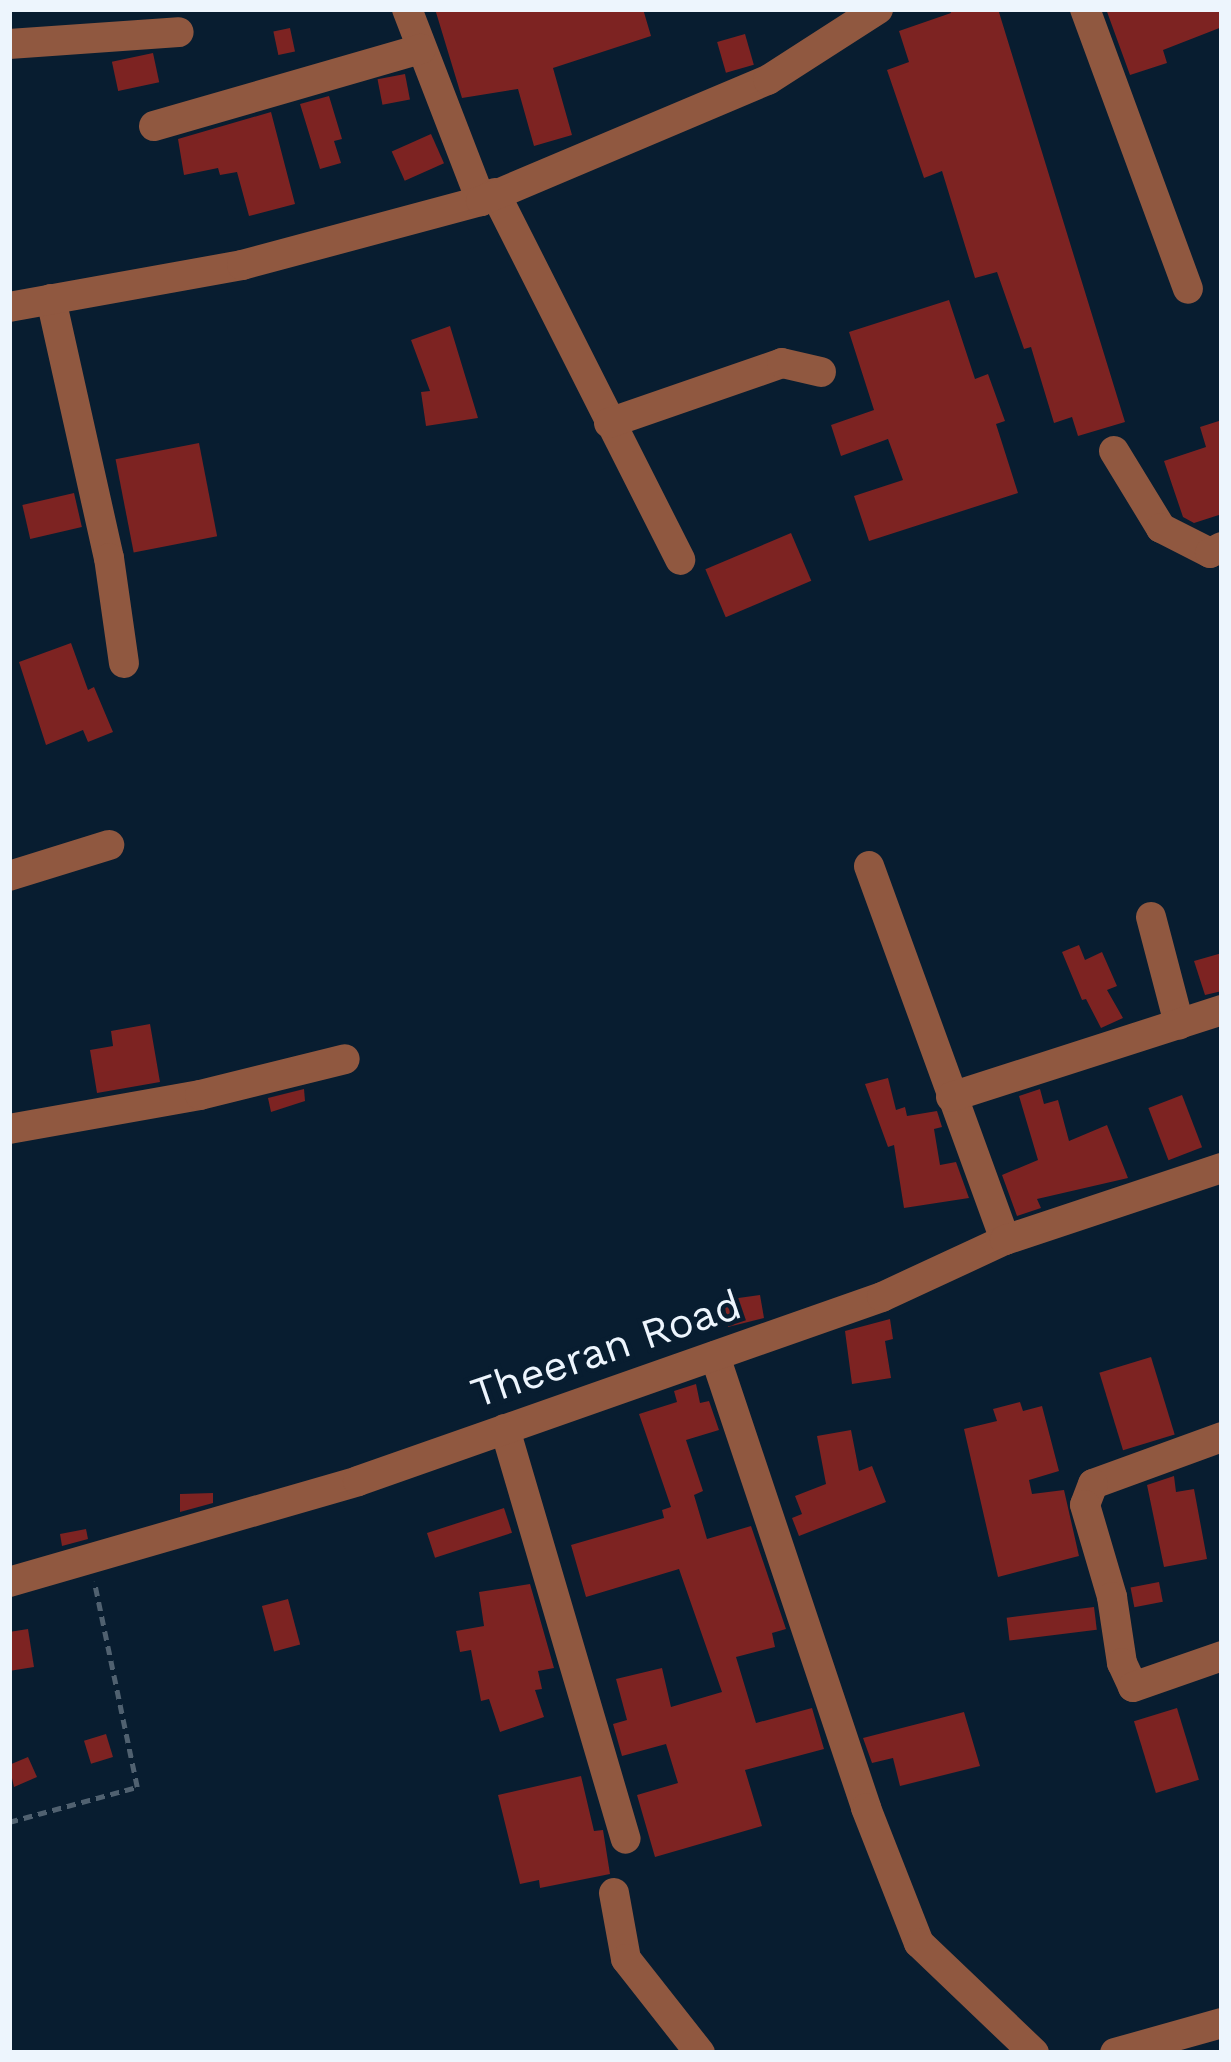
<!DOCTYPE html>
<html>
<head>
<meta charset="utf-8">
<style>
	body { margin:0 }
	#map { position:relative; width:1231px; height:2062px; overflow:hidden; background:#081d30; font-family:"Work Sans",sans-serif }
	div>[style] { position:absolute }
	.building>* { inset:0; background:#7d2322; transform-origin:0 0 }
	.path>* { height:4.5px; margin-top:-2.25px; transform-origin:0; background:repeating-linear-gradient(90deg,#506170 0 9px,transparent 0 15px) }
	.minor>* { height:30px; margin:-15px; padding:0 15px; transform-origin:15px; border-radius:15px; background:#905840 }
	span { translate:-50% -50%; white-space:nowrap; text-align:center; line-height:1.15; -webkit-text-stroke:9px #081d30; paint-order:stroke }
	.street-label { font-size:42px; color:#edf5fd }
	.frame { position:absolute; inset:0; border:12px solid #edf5fd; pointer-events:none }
</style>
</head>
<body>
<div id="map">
	<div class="building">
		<div style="clip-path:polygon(435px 9px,643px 9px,651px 36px,553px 68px,572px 135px,534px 146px,518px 89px,462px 98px)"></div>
		<div style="clip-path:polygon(950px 9px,998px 9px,1125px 422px,1078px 436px,1072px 417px,1054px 423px,1031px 347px,1024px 349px,997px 272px,975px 278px,942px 171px,924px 178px,887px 70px,909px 62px,899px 31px,951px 13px)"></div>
		<div style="clip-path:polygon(1106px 9px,1222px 9px,1222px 27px,1163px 50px,1167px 63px,1130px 75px)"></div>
		<div style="left:290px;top:28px;width:24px;height:17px;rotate:78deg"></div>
		<div style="left:745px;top:34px;width:32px;height:29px;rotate:74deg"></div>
		<div style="left:153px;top:53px;width:30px;height:42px;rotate:78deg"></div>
		<div style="left:405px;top:74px;width:26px;height:28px;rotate:79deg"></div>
		<div style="clip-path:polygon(329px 96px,342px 139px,334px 141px,341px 163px,320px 169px,300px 104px)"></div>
		<div style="clip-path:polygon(271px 112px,295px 204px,249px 216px,237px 172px,220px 175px,218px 168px,184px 175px,178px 139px)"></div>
		<div style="left:431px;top:134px;width:32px;height:43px;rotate:66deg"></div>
		<div style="clip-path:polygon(949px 300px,975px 379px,988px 374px,1005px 421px,996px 424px,1018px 493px,869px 541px,854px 496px,903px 480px,888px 439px,841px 456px,831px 425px,874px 410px,849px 332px)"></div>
		<div style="clip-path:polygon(450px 326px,478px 418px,426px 426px,421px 392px,430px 391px,411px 340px)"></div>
		<div style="clip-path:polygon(1222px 420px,1222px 514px,1194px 523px,1183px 517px,1164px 461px,1206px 447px,1200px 427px)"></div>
		<div style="left:199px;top:443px;width:95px;height:85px;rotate:79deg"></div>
		<div style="left:74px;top:493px;width:35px;height:53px;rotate:77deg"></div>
		<div style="left:791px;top:533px;width:52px;height:93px;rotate:67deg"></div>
		<div style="clip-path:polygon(71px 643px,88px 690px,94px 687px,113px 732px,88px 742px,83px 730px,46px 745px,19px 662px)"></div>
		<div style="clip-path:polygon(1079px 945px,1085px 960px,1102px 952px,1117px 986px,1107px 990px,1123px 1018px,1101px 1028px,1086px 999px,1082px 1000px,1062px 952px)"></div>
		<div style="clip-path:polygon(1222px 953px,1222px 991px,1205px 995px,1194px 961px)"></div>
		<div style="clip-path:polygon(150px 1024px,160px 1082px,97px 1093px,90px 1050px,113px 1046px,111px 1031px)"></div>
		<div style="clip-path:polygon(888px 1078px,896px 1110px,905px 1107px,907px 1116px,937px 1111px,942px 1127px,934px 1129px,940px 1165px,956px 1162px,969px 1198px,904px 1208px,894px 1145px,888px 1147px,865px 1084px)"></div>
		<div style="clip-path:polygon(304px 1089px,305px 1101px,271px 1112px,268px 1098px)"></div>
		<div style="clip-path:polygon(1040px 1089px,1044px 1104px,1058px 1100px,1069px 1141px,1107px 1125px,1128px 1178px,1037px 1199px,1041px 1208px,1017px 1216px,1002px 1175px,1038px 1160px,1019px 1096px)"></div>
		<div style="left:1182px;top:1095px;width:56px;height:36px;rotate:69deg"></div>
		<div style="clip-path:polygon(760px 1295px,764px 1318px,728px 1327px,724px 1300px)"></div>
		<div style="clip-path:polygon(890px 1319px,893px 1339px,885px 1341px,891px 1378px,852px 1384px,845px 1331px)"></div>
		<div style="left:1151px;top:1357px;width:81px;height:54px;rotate:73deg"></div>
		<div style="clip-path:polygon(696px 1384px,700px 1403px,709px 1401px,719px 1430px,686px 1440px,703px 1491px,694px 1495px,707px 1539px,751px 1526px,786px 1629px,772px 1633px,775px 1647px,736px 1657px,756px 1723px,812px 1708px,824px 1749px,745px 1770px,762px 1826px,655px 1857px,637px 1795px,678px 1783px,666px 1744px,622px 1756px,613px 1724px,627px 1720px,616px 1679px,662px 1668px,671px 1707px,722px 1692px,679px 1569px,586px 1597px,571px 1545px,664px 1518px,662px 1510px,671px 1507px,639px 1414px,677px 1402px,674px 1391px)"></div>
		<div style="clip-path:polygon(1020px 1402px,1023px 1411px,1042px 1406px,1059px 1471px,1029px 1480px,1032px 1494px,1064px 1490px,1079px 1556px,998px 1577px,964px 1429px,997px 1421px,993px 1409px)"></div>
		<div style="clip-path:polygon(851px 1430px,859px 1471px,872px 1466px,886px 1502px,799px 1536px,792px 1518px,802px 1514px,795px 1496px,826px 1484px,817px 1436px)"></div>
		<div style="clip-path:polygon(1174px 1476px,1176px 1492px,1194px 1489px,1207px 1559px,1164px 1567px,1147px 1485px)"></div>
		<div style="clip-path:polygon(213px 1493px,213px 1503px,180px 1512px,180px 1494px)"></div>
		<div style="left:504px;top:1508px;width:26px;height:81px;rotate:72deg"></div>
		<div style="clip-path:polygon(86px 1529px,88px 1539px,62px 1546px,60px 1534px)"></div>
		<div style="left:1159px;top:1582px;width:20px;height:29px;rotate:79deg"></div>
		<div style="clip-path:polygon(530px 1584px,554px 1668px,538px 1671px,542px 1689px,535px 1690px,544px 1717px,500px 1732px,489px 1699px,481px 1701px,471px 1650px,460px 1652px,456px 1631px,484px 1626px,479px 1592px)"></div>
		<div style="left:288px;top:1599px;width:47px;height:27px;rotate:75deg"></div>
		<div style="left:1094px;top:1607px;width:23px;height:88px;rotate:83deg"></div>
		<div style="clip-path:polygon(28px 1629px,34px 1667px,9px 1671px,9px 1632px)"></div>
		<div style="left:1177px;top:1708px;width:75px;height:45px;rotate:73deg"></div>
		<div style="clip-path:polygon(964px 1712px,980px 1766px,900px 1786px,893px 1758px,872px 1763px,863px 1738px)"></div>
		<div style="left:106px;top:1734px;width:24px;height:23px;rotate:73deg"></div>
		<div style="clip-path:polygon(28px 1757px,37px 1777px,14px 1787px,9px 1765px)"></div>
		<div style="clip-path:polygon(581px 1776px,594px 1831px,603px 1830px,610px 1874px,540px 1888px,539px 1880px,520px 1884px,498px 1795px)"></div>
	</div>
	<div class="path">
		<div style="left:9px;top:1822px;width:133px;rotate:-15.3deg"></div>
		<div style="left:137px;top:1787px;width:210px;rotate:-101.8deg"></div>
	</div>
	<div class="minor">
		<div style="left:407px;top:9px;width:206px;rotate:68.9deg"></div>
		<div style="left:1085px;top:9px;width:298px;rotate:69.8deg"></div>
		<div style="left:9px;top:44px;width:170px;rotate:-4deg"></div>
		<div style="left:154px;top:126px;width:278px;rotate:-16.1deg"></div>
		<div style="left:495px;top:193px;width:411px;rotate:63.2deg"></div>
		<div style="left:51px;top:299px;width:265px;rotate:77.4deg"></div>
		<div style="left:109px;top:558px;width:106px;rotate:81.9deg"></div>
		<div style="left:9px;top:307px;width:237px;rotate:-10.2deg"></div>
		<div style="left:242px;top:265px;width:247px;rotate:-15deg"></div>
		<div style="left:481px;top:201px;width:311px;rotate:-22.9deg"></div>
		<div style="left:768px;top:80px;width:131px;rotate:-32.8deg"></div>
		<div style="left:609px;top:423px;width:183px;rotate:-19.1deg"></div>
		<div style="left:782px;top:363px;width:40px;rotate:13deg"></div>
		<div style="left:1114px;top:451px;width:90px;rotate:58.6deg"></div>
		<div style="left:1161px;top:528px;width:55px;rotate:27deg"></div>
		<div style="left:1210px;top:553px;width:13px;rotate:-27deg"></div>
		<div style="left:869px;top:866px;width:398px;rotate:70deg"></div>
		<div style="left:9px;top:876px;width:105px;rotate:-17.2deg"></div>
		<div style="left:1151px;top:917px;width:111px;rotate:75.3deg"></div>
		<div style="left:951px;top:1097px;width:285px;rotate:-17.8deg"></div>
		<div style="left:9px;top:1129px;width:194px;rotate:-10.1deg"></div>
		<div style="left:200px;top:1095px;width:149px;rotate:-13.9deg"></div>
		<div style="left:715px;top:1356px;width:477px;rotate:71.5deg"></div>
		<div style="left:866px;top:1808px;width:145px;rotate:68.6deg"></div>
		<div style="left:919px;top:1943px;width:159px;rotate:43.7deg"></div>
		<div style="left:505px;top:1429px;width:427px;rotate:73.6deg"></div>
		<div style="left:1222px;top:1437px;width:137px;rotate:160deg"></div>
		<div style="left:1093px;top:1484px;width:22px;rotate:111deg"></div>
		<div style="left:1085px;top:1505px;width:96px;rotate:73.6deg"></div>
		<div style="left:1112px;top:1597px;width:67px;rotate:81.4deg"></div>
		<div style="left:1122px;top:1663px;width:26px;rotate:65deg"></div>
		<div style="left:1133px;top:1687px;width:94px;rotate:-19.2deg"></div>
		<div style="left:9px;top:1582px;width:363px;rotate:-16.1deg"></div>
		<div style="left:358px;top:1481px;width:555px;rotate:-19.35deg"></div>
		<div style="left:882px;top:1297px;width:136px;rotate:-24.9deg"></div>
		<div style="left:1005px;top:1240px;width:229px;rotate:-18.4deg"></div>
		<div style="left:614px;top:1893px;width:67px;rotate:79.7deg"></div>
		<div style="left:626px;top:1959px;width:120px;rotate:51.8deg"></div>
		<div style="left:1115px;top:2053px;width:111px;rotate:-15.7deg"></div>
	</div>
	<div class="street-label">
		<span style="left:606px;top:1349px;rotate:-19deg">Theeran Road</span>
	</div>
	<div class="frame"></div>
</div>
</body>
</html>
